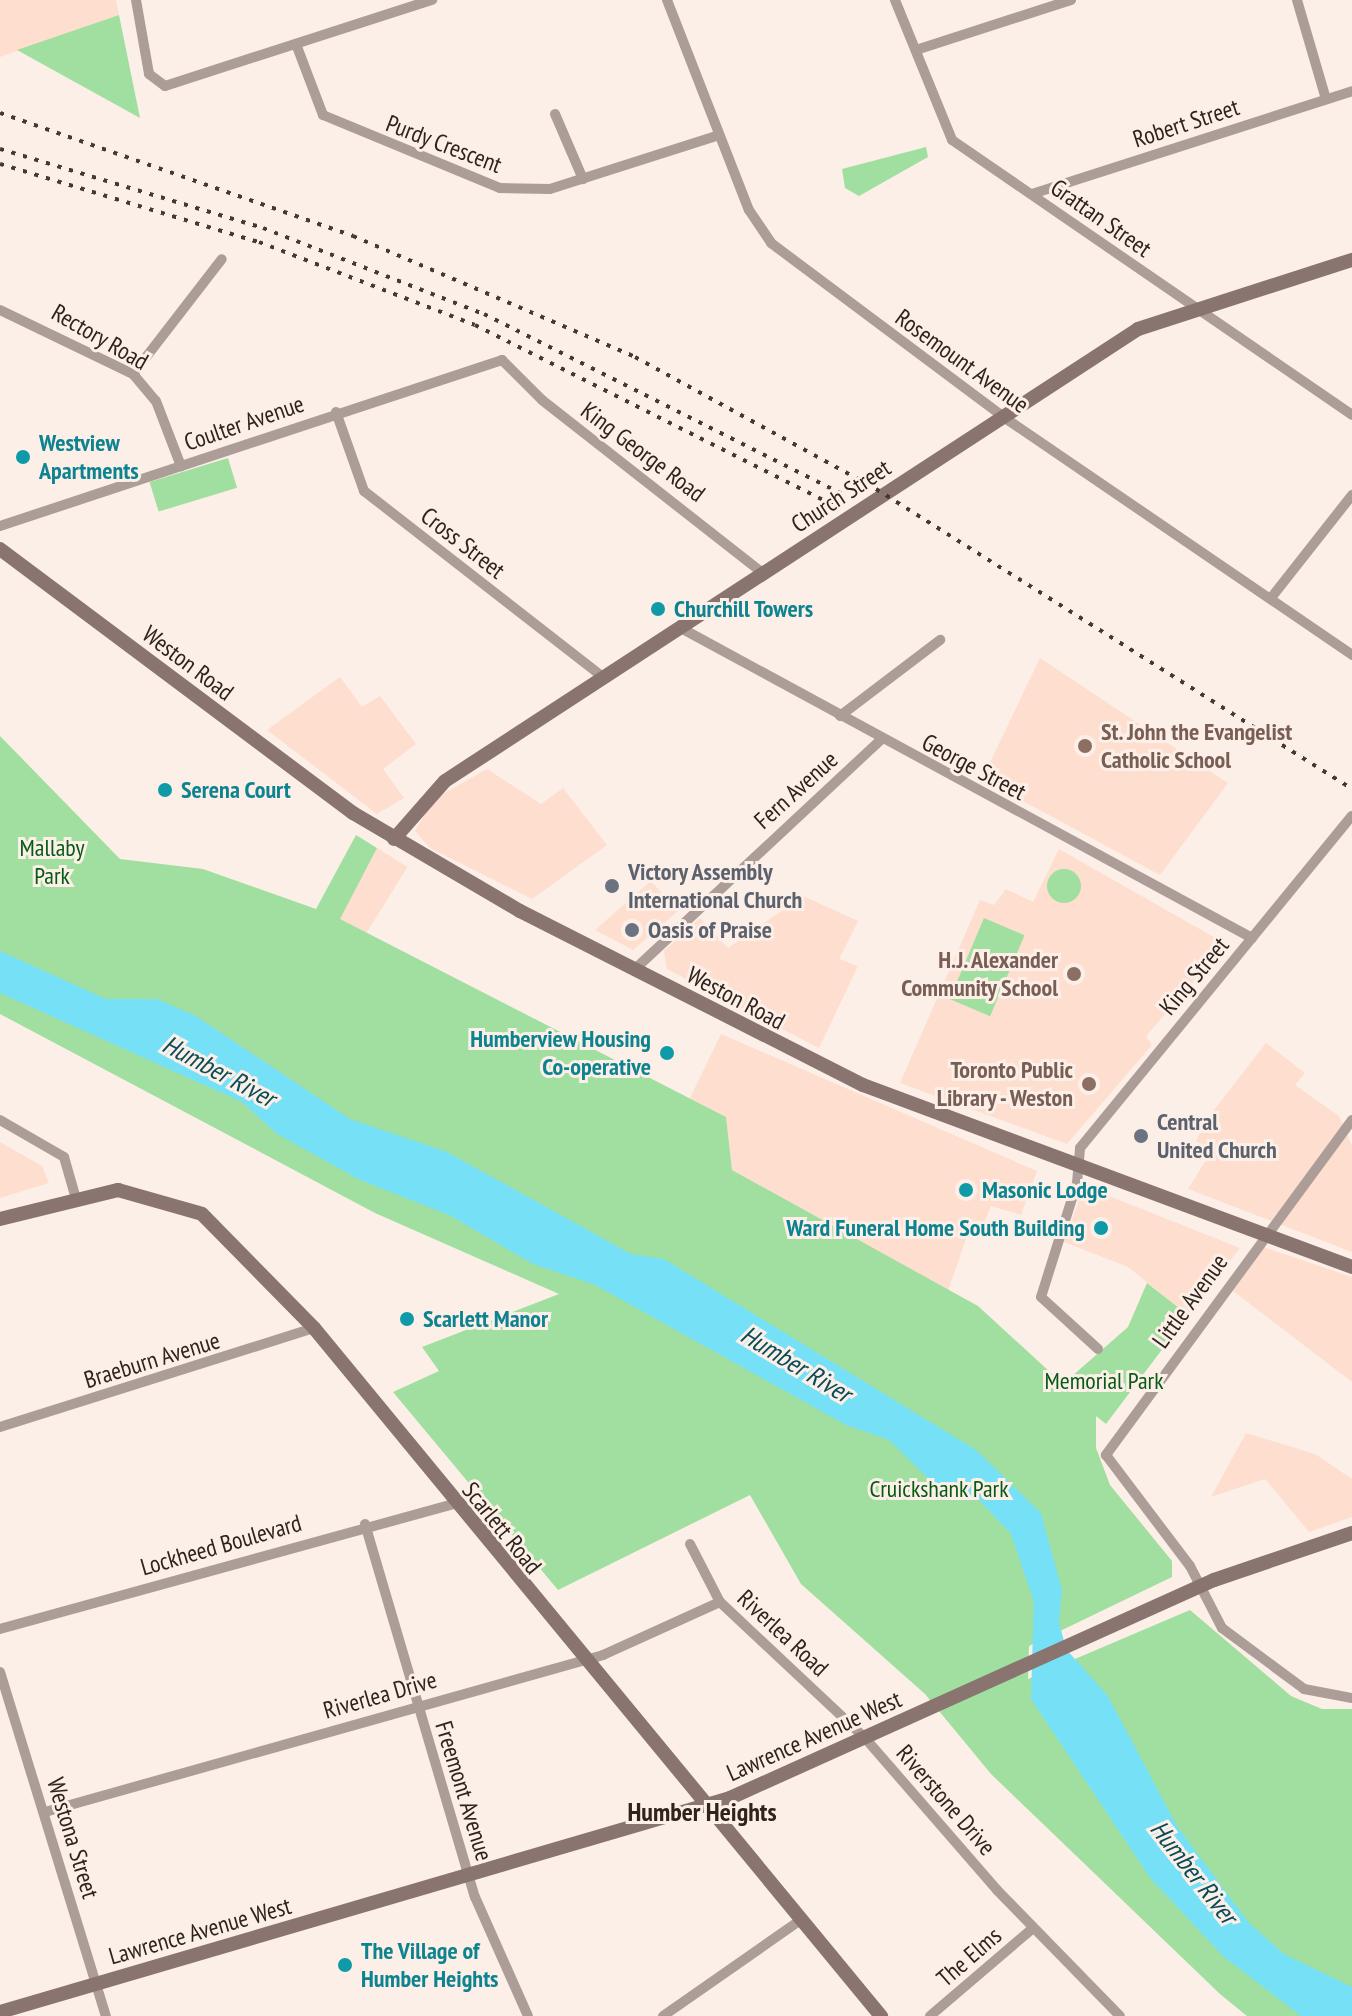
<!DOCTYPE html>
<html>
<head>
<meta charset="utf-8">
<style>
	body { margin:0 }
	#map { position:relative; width:1352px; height:2016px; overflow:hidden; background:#fcefe8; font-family:"PT Sans Narrow",sans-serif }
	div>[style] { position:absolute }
	.built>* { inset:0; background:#fedece; transform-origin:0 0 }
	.green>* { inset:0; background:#a0df9f; transform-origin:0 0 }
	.round { border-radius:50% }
	.water>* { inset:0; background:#76e0f6 }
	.river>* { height:22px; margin:-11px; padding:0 11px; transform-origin:11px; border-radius:11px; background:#76e0f6 }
	.street>* { height:10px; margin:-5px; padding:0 5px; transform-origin:5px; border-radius:5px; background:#ac9d99 }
	.secondary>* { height:14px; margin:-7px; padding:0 7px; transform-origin:7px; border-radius:7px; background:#8a746f }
	.rail>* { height:4px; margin-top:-2px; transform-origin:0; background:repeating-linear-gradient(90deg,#443933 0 4px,transparent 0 12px) }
	.dots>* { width:22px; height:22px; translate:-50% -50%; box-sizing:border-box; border:4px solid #fcefe8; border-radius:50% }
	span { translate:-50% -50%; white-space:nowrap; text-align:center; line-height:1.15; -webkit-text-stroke:6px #fcefe8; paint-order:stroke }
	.street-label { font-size:24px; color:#2e231d }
	.culture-label { font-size:24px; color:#0d838f; font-weight:700 }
	.left { translate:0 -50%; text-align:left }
	.right { translate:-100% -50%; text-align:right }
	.education-label { font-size:24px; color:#785e54; font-weight:700 }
	.park-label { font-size:24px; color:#065a14 }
	.worship-label { font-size:24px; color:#5b616d; font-weight:700 }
	.water-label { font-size:26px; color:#094c57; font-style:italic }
	.neighbourhood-label { font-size:26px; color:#2e231d; font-weight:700 }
</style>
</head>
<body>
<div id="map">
	<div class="built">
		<div style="clip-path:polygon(0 0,116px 0,119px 15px,0 57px)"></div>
		<div style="clip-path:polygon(1040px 658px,1228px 783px,1160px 875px,982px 779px)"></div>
		<div style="clip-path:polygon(340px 677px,362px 707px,380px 696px,416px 744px,383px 769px,404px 798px,377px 814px,267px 730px)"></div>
		<div style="clip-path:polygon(487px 769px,541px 804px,563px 788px,607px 845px,532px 899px,430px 848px,415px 831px,434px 799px)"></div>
		<div style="left:377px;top:848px;width:36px;height:81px;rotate:32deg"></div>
		<div style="clip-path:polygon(1059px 849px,1226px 944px,1146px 1036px,1152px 1045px,1067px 1144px,900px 1083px,980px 900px,994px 905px,1006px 889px,1033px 902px)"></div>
		<div style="clip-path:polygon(651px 881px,678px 911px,633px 950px,595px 930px)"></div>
		<div style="clip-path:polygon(803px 896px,858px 921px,839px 959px,858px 966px,819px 1048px,667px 969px,664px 951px,700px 918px,728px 948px)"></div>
		<div style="clip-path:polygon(721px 1034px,1037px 1171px,1021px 1215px,991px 1206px,980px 1233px,969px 1230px,948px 1291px,732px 1170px,726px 1118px,690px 1098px)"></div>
		<div style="clip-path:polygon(1266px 1043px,1305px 1073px,1295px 1085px,1339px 1116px,1352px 1146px,1352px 1252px,1188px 1189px,1211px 1152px,1196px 1141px,1204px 1123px)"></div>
		<div style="clip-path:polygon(0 1142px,42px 1166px,49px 1183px,0 1198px)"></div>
		<div style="clip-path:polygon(1084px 1186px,1240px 1248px,1188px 1315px,1128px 1267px,1064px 1242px)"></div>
		<div style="clip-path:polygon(1263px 1247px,1352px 1277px,1352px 1382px,1233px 1291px)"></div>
		<div style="clip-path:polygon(1246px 1433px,1315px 1454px,1352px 1479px,1352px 1517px,1309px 1532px,1265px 1479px,1211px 1497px)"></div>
	</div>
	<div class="green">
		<div style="clip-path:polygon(119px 15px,140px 118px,17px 50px)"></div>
		<div style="clip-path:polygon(926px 147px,928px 157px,859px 196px,845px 188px,842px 169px)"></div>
		<div style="left:228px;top:458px;width:31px;height:82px;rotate:73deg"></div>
		<div style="clip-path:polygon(0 736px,120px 859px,203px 869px,316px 909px,356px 835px,377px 848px,340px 919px,726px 1117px,732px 1170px,978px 1306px,1063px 1384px,1128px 1327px,1147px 1283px,1188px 1315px,1106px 1424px,1096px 1416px,1096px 1448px,1110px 1485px,1172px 1561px,1172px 1577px,1029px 1646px,1028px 1679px,1190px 1610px,1291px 1696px,1322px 1709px,1352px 1709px,1352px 2016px,1247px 2016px,1220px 1994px,991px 1774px,925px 1694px,801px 1584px,750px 1495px,558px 1590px,393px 1392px,439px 1371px,422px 1347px,559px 1294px,375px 1213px,0 1014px)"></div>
		<div class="round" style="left:1047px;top:869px;width:34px;height:34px"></div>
		<div style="left:984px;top:918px;width:44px;height:88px;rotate:23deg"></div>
	</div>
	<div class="water">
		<div style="clip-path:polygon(0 951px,106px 999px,157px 999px,196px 1016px,350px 1119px,447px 1152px,631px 1254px,664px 1259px,976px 1450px,1041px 1513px,1062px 1590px,1059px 1622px,1066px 1649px,1108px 1696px,1177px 1826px,1249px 1923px,1284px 1954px,1352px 1987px,1352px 2016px,1301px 2016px,1224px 1957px,1151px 1879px,1031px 1699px,1035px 1559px,976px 1497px,931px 1481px,889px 1440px,846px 1425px,595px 1285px,533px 1264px,449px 1215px,360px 1180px,277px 1134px,242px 1102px,0 993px)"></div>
	</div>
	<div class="river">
		<div style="left:1018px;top:1521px;width:77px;rotate:71.1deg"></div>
	</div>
	<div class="street">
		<div style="left:136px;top:0;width:75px;rotate:80deg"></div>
		<div style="left:149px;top:74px;width:20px;rotate:37deg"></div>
		<div style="left:165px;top:86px;width:281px;rotate:-17.9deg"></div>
		<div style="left:667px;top:0;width:225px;rotate:68.7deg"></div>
		<div style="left:749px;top:210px;width:40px;rotate:56deg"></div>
		<div style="left:771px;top:243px;width:289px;rotate:36.8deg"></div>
		<div style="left:1002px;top:416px;width:424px;rotate:34.3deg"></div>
		<div style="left:895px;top:0;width:151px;rotate:67.8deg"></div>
		<div style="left:952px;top:140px;width:485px;rotate:34.5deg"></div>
		<div style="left:1297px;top:0;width:103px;rotate:73.7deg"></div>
		<div style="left:296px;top:44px;width:76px;rotate:69.2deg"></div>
		<div style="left:323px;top:115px;width:191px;rotate:22.4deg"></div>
		<div style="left:500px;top:188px;width:50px;rotate:1.1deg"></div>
		<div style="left:550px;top:189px;width:177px;rotate:-17.7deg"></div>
		<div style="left:916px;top:50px;width:163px;rotate:-17.9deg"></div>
		<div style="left:555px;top:114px;width:71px;rotate:66.7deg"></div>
		<div style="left:1032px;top:194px;width:336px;rotate:-17.8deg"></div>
		<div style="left:0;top:310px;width:148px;rotate:25.7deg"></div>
		<div style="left:133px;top:374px;width:35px;rotate:50deg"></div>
		<div style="left:156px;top:401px;width:70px;rotate:69deg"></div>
		<div style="left:133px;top:374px;width:145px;rotate:-52.3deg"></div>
		<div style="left:336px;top:412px;width:84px;rotate:70.5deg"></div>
		<div style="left:364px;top:491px;width:303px;rotate:37.9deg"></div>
		<div style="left:0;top:526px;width:529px;rotate:-18.3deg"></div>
		<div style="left:502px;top:360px;width:57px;rotate:45deg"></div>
		<div style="left:542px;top:400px;width:281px;rotate:38.1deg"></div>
		<div style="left:1271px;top:598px;width:131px;rotate:-51.8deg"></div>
		<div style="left:679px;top:627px;width:652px;rotate:28.49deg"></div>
		<div style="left:840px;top:716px;width:126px;rotate:-37.2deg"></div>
		<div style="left:635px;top:969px;width:336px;rotate:-43deg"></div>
		<div style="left:0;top:1120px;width:74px;rotate:30deg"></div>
		<div style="left:64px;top:1157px;width:40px;rotate:74deg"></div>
		<div style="left:1352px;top:1120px;width:416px;rotate:126.3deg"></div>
		<div style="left:1106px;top:1455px;width:139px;rotate:52.9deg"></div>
		<div style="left:1190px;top:1566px;width:70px;rotate:62.7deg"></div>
		<div style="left:1222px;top:1628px;width:102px;rotate:36.6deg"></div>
		<div style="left:1304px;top:1689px;width:49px;rotate:10.6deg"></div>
		<div style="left:1098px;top:1349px;width:77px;rotate:-137.6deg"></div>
		<div style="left:1041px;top:1297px;width:120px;rotate:-72.5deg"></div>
		<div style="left:1077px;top:1183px;width:35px;rotate:-85deg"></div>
		<div style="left:1080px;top:1148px;width:429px;rotate:-50.7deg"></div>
		<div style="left:0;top:1427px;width:329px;rotate:-17.5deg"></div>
		<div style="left:365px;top:1524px;width:389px;rotate:73.6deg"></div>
		<div style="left:475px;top:1897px;width:130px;rotate:66deg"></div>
		<div style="left:690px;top:1544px;width:65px;rotate:62.7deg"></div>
		<div style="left:720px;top:1602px;width:199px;rotate:43.2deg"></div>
		<div style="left:865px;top:1738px;width:201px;rotate:49deg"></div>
		<div style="left:997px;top:1890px;width:176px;rotate:45.7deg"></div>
		<div style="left:0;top:1629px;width:471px;rotate:-15.4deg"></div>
		<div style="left:0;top:1672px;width:360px;rotate:72.9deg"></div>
		<div style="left:45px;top:1812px;width:580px;rotate:-15.71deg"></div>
		<div style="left:603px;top:1655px;width:128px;rotate:-24.4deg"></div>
		<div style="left:663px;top:2016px;width:166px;rotate:-34.9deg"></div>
		<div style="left:930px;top:2016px;width:135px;rotate:-40.5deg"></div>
	</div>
	<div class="secondary">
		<div style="left:0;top:549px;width:441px;rotate:36.8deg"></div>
		<div style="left:353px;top:813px;width:194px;rotate:30.4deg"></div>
		<div style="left:520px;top:911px;width:385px;rotate:26.9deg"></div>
		<div style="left:863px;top:1085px;width:522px;rotate:20.41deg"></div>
		<div style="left:394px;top:839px;width:77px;rotate:-48.7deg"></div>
		<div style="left:445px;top:781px;width:827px;rotate:-33.11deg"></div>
		<div style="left:1138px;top:329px;width:225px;rotate:-17.9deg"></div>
		<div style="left:0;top:1219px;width:122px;rotate:-13.8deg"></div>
		<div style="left:118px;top:1190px;width:87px;rotate:15.9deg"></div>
		<div style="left:202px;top:1214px;width:160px;rotate:45.5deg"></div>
		<div style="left:314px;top:1328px;width:892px;rotate:50.51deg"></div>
		<div style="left:0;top:2012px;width:761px;rotate:-16.34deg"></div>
		<div style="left:730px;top:1798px;width:531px;rotate:-24.25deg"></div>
		<div style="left:1214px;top:1580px;width:146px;rotate:-18.8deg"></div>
	</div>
	<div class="rail">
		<div style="left:0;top:113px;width:374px;rotate:19.2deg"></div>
		<div style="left:353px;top:236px;width:307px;rotate:23.2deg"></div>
		<div style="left:635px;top:357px;width:275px;rotate:28.7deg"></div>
		<div style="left:876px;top:489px;width:563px;rotate:32.22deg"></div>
		<div style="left:0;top:149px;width:275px;rotate:16.7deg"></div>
		<div style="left:263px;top:228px;width:237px;rotate:21.3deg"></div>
		<div style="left:484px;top:314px;width:403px;rotate:26.7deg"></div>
		<div style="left:0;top:164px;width:270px;rotate:16.8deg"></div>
		<div style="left:259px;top:242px;width:231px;rotate:21deg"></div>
		<div style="left:475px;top:325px;width:403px;rotate:26.7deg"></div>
	</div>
	<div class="dots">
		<div style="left:23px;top:457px;background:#0f9aa8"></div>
		<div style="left:658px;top:609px;background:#0f9aa8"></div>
		<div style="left:1085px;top:746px;background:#8d6e63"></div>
		<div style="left:165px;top:790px;background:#0f9aa8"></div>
		<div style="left:612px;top:886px;background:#6b7280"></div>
		<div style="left:632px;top:930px;background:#6b7280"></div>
		<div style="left:1074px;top:974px;background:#8d6e63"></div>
		<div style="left:667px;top:1053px;background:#0f9aa8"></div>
		<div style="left:1089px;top:1084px;background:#8d6e63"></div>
		<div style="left:1141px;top:1136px;background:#6b7280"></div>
		<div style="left:966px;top:1190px;background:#0f9aa8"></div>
		<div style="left:1101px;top:1228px;background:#0f9aa8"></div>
		<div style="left:407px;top:1319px;background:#0f9aa8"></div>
		<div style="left:345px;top:1965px;background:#0f9aa8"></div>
	</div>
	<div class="street-label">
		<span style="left:1186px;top:123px;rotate:-18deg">Robert Street</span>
		<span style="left:444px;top:144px;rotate:21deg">Purdy Crescent</span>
		<span style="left:1101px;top:218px;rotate:35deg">Grattan Street</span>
		<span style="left:100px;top:337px;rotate:30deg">Rectory Road</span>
		<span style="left:962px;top:361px;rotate:36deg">Rosemount Avenue</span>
		<span style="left:244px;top:423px;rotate:-19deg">Coulter Avenue</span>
		<span style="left:643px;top:452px;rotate:37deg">King George Road</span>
		<span style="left:841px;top:496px;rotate:-33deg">Church Street</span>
		<span style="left:463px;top:543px;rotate:38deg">Cross Street</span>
		<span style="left:188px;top:663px;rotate:37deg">Weston Road</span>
		<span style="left:974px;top:767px;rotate:28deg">George Street</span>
		<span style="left:796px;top:790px;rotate:-42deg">Fern Avenue</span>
		<span style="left:1194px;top:976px;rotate:-50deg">King Street</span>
		<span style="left:736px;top:998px;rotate:28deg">Weston Road</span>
		<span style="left:1190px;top:1301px;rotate:-54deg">Little Avenue</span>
		<span style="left:152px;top:1360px;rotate:-17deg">Braeburn Avenue</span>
		<span style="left:502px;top:1528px;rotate:51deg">Scarlett Road</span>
		<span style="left:221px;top:1545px;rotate:-16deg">Lockheed Boulevard</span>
		<span style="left:783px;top:1633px;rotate:43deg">Riverlea Road</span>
		<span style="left:380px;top:1695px;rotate:-16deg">Riverlea Drive</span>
		<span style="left:814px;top:1736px;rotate:-24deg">Lawrence Avenue West</span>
		<span style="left:464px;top:1791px;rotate:73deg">Freemont Avenue</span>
		<span style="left:946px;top:1800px;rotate:49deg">Riverstone Drive</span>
		<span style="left:73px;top:1838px;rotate:73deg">Westona Street</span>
		<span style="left:200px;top:1931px;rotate:-16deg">Lawrence Avenue West</span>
		<span style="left:969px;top:1957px;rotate:-41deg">The Elms</span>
	</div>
	<div class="culture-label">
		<span class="left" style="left:39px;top:457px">Westview<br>Apartments</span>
		<span class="left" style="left:674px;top:609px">Churchill Towers</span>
		<span class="left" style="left:181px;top:790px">Serena Court</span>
		<span class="right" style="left:651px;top:1053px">Humberview Housing<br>Co-operative</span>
		<span class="left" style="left:982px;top:1190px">Masonic Lodge</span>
		<span class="right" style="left:1085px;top:1228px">Ward Funeral Home South Building</span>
		<span class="left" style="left:423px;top:1319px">Scarlett Manor</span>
		<span class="left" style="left:361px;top:1965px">The Village of<br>Humber Heights</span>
	</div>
	<div class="education-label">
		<span class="left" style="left:1101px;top:746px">St. John the Evangelist<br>Catholic School</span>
		<span class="right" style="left:1058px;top:974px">H.J. Alexander<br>Community School</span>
		<span class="right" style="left:1073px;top:1084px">Toronto Public<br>Library - Weston</span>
	</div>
	<div class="park-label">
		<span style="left:52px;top:862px">Mallaby<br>Park</span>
		<span style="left:1104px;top:1381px">Memorial Park</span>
		<span style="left:939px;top:1489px">Cruickshank Park</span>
	</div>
	<div class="worship-label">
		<span class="left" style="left:628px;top:886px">Victory Assembly<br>International Church</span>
		<span class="left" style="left:648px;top:930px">Oasis of Praise</span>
		<span class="left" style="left:1157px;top:1136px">Central<br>United Church</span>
	</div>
	<div class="water-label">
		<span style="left:219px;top:1071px;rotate:28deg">Humber River</span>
		<span style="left:796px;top:1364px;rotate:31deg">Humber River</span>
		<span style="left:1194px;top:1872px;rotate:52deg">Humber River</span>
	</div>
	<div class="neighbourhood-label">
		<span style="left:702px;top:1812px">Humber Heights</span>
	</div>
</div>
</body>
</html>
